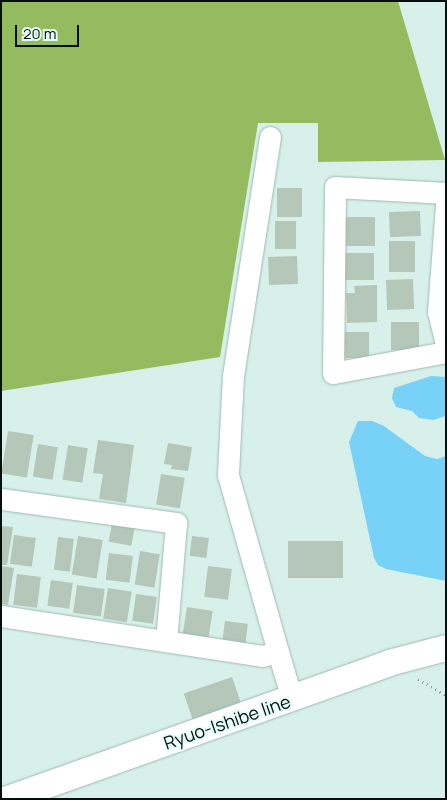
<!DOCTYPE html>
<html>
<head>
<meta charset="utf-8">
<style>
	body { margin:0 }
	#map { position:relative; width:447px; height:800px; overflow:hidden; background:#d7f1ea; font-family:Manrope,sans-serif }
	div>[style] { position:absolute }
	.forest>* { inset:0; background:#94bb60 }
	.water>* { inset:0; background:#78d2f8 }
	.building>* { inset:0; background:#b4c7b8; transform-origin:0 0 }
	.path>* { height:3px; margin-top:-1.5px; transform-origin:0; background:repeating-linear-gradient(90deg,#92a6a1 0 1px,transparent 0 5px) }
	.roads { filter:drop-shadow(0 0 1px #9fb8b1) drop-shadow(0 0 1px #9fb8b1) }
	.minor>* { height:21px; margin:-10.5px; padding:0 10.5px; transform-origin:10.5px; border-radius:10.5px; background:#fff }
	.major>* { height:26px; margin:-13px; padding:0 13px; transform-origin:13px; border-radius:13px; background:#fff }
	span { translate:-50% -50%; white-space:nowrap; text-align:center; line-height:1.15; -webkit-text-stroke:4px #e4fef7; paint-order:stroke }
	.street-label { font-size:18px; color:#070f0d }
	.frame { position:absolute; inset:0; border:2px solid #070f0d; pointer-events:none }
	.scale { position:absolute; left:15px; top:25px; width:64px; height:22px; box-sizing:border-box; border:2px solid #070f0d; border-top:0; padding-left:6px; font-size:15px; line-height:18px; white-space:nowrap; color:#070f0d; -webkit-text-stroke:4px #e4fef7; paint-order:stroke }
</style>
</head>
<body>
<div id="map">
	<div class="forest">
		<div style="clip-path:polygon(1px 1px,398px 1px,445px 160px,318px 162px,318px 123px,258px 123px,220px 357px,1px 391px)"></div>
	</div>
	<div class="water">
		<div style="clip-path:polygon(431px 376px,446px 377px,446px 416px,433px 420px,419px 418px,412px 411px,396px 407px,392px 398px,394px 388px)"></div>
		<div style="clip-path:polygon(358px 421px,372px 421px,384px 426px,425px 456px,437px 459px,446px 456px,446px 581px,386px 569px,378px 565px,374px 558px,349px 442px)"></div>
	</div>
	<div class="building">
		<div style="left:277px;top:188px;width:25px;height:29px"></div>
		<div style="left:420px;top:211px;width:25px;height:31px;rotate:88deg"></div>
		<div style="left:344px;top:217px;width:31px;height:29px"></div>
		<div style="left:296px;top:221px;width:28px;height:21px;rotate:90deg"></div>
		<div style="left:389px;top:241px;width:26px;height:31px"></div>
		<div style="left:374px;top:253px;width:27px;height:31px;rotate:90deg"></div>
		<div style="left:297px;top:256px;width:28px;height:29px;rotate:88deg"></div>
		<div style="left:413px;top:279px;width:30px;height:27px;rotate:88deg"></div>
		<div style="clip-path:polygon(377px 285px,377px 322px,347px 323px,346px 293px,355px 293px,354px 286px)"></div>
		<div style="left:419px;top:322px;width:28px;height:28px;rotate:90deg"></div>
		<div style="left:343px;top:332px;width:26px;height:26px"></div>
		<div style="left:8px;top:431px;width:26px;height:43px;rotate:9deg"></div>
		<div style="clip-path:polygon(98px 440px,134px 445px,126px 503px,99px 499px,103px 474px,93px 473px)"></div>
		<div style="clip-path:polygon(168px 443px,192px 447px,188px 471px,171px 469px,172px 465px,164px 464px)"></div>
		<div style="left:38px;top:444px;width:20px;height:33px;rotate:9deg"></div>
		<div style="left:68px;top:445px;width:20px;height:35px;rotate:9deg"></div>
		<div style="left:161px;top:474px;width:24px;height:31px;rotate:9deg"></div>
		<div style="left:112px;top:523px;width:23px;height:19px;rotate:10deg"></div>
		<div style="clip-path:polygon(1px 526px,13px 527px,7px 565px,1px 565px)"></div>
		<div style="left:14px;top:535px;width:22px;height:29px;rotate:8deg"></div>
		<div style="left:78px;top:536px;width:25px;height:39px;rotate:9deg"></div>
		<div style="left:192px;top:536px;width:17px;height:20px;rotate:7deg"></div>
		<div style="left:58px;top:537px;width:16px;height:33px;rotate:7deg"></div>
		<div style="left:343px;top:541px;width:37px;height:55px;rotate:90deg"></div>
		<div style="left:140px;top:551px;width:20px;height:34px;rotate:9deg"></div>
		<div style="left:109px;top:553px;width:24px;height:27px;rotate:7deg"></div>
		<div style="clip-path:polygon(1px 566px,14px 568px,8px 605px,1px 604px)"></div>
		<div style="left:208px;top:566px;width:24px;height:31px;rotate:7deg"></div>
		<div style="left:17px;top:574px;width:24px;height:31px;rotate:7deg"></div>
		<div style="left:51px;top:580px;width:22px;height:26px;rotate:8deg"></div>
		<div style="left:77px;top:585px;width:28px;height:28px;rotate:8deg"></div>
		<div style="left:108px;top:588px;width:24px;height:31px;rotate:9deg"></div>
		<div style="left:136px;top:594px;width:21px;height:27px;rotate:8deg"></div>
		<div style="left:187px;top:607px;width:26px;height:31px;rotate:9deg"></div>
		<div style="left:225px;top:621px;width:23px;height:24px;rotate:7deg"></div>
		<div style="left:232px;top:677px;width:31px;height:51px;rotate:71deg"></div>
	</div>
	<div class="path">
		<div style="left:418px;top:679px;width:32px;rotate:30deg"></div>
	</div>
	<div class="roads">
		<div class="minor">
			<div style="left:270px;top:137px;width:241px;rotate:98.8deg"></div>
			<div style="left:233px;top:375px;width:100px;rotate:92.9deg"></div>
			<div style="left:228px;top:475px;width:184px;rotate:74.2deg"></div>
			<div style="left:446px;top:193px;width:111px;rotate:-176.9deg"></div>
			<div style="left:335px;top:187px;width:186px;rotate:90.6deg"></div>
			<div style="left:333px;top:373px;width:115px;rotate:-10.5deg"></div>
			<div style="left:446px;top:205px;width:107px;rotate:94.3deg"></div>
			<div style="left:438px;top:312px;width:32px;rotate:76deg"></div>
			<div style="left:1px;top:499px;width:177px;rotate:7.8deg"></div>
			<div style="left:176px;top:523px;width:118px;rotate:94.8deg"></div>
			<div style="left:1px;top:616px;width:264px;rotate:8.7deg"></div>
			<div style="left:262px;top:656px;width:16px;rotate:-14deg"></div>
			<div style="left:278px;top:652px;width:49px;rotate:73.4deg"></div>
		</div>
		<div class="major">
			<div style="left:8px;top:799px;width:405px;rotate:-19.6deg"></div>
			<div style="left:389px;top:663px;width:59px;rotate:-14.7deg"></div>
		</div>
	</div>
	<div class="street-label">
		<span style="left:227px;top:722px;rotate:-19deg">Ryuo-Ishibe line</span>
	</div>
	<div class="frame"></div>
	<div class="scale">20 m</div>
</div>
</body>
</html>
